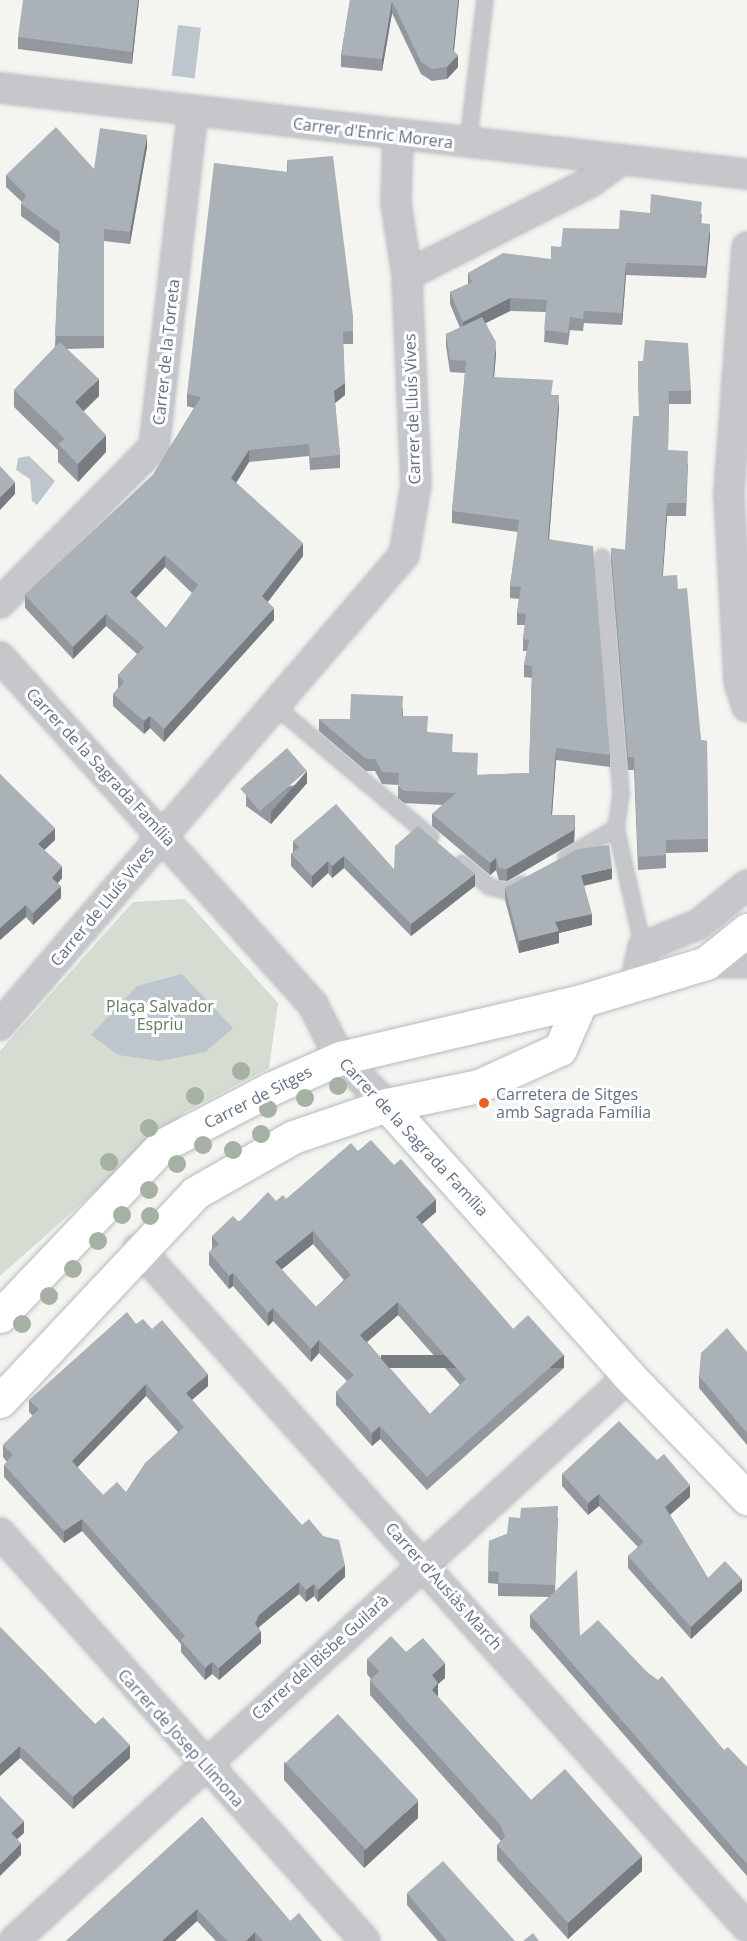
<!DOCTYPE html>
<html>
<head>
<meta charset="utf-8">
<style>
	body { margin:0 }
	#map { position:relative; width:747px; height:1941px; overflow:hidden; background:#f4f5f1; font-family:"Open Sans",sans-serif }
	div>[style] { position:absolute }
	.green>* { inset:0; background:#d5dcd2 }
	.water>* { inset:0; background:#bdc6cd; transform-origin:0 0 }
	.roads { filter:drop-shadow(0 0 2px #b7babf) drop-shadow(0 0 2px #b7babf) }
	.lane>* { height:14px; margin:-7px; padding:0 7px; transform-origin:7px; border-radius:7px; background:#c5c7cb }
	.street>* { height:28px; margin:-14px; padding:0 14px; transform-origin:14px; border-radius:14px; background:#c5c7cb }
	.secondary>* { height:33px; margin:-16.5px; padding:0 16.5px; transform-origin:16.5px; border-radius:16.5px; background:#fff }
	.trees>* { width:18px; height:18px; margin:-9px; border-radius:50%; background:#a5b1a2 }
	.wall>* { inset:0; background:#92989d }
	.shaded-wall>* { inset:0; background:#777c80; transform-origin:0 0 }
	.building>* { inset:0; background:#aab1b7; transform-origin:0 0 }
	.dots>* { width:16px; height:16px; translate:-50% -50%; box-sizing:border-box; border:3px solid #fff; border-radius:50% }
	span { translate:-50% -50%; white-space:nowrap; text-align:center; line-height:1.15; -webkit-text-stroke:6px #fff; paint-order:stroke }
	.street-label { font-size:16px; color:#637183 }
	.park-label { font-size:16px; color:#647a62 }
	.poi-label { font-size:16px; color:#637183 }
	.left { translate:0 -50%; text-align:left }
</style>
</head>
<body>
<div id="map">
	<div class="green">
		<div style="clip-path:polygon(185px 899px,278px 1003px,269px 1068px,185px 1112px,0 1276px,0 1051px,133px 902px)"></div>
	</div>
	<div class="water">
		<div style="left:178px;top:25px;width:23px;height:51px;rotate:7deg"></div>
		<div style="clip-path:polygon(29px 456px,55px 481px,37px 505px,32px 501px,30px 479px,16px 470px,18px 458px)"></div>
		<div style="clip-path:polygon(182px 974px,233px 1028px,205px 1052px,160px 1061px,118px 1055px,91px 1035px,137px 986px)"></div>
	</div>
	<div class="roads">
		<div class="lane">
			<div style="left:468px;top:144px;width:145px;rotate:-83.3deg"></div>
			<div style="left:602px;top:557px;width:238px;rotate:85.4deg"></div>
			<div style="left:621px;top:794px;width:34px;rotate:98deg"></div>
			<div style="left:616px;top:828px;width:122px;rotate:77.2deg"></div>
			<div style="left:274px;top:705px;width:205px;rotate:40.1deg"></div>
			<div style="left:566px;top:857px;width:58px;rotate:-30.1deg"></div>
			<div style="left:462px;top:863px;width:37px;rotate:41deg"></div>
			<div style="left:490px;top:887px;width:18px;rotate:13deg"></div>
			<div style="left:508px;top:891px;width:15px;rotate:-28deg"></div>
		</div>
		<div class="street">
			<div style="left:0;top:88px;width:752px;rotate:6.57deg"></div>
			<div style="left:747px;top:247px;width:249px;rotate:94.2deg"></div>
			<div style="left:729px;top:495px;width:187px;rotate:86.9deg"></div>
			<div style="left:739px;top:682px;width:26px;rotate:72deg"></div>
			<div style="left:407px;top:275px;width:208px;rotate:-26.9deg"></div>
			<div style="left:592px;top:181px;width:32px;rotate:-36deg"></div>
			<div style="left:0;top:603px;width:219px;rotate:-45.4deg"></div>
			<div style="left:154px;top:447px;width:338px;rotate:-83.4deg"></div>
			<div style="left:0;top:657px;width:468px;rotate:48deg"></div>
			<div style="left:313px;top:1005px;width:59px;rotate:63deg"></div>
			<div style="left:340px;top:1058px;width:66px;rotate:45deg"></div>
			<div style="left:706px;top:963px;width:41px"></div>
			<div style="left:635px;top:985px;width:39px;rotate:-78deg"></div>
			<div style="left:643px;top:947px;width:61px;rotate:-22.3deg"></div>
			<div style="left:699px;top:924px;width:62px;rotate:-39.1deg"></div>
			<div style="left:0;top:1025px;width:620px;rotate:-49.32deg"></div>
			<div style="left:404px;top:555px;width:71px;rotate:-80.3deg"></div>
			<div style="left:416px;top:485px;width:210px;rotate:-92.5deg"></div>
			<div style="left:407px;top:275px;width:73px;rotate:-98.7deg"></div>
			<div style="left:396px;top:203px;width:66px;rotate:-88.3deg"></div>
			<div style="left:138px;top:1248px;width:912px;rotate:48.11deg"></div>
			<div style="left:0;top:1533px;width:547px;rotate:48.18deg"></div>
			<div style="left:14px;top:1941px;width:835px;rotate:-42.57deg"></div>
		</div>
		<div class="secondary">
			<div style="left:387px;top:1105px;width:363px;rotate:48.2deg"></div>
			<div style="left:629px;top:1376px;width:170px;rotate:46deg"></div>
			<div style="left:0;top:1316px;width:236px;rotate:-46.4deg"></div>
			<div style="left:163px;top:1145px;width:121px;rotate:-27.6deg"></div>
			<div style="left:270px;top:1089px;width:77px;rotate:-23.9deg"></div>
			<div style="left:340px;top:1058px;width:248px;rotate:-13.3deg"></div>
			<div style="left:581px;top:1001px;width:131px;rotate:-16.9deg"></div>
			<div style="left:706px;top:963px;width:53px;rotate:-38.8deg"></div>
			<div style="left:0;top:1401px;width:285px;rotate:-46.8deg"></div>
			<div style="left:195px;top:1193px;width:113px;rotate:-29.7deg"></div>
			<div style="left:293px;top:1137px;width:99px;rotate:-18.8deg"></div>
			<div style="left:387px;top:1105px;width:94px;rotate:-11.7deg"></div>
			<div style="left:479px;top:1086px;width:89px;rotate:-24.6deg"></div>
			<div style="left:560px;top:1049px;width:52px;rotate:-66.4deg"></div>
		</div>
	</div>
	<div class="trees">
		<div style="left:241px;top:1071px"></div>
		<div style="left:338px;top:1086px"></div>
		<div style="left:195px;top:1096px"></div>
		<div style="left:305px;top:1098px"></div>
		<div style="left:268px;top:1109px"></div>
		<div style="left:149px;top:1128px"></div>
		<div style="left:261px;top:1134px"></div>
		<div style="left:203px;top:1145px"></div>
		<div style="left:233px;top:1150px"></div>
		<div style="left:109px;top:1162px"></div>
		<div style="left:177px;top:1164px"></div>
		<div style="left:149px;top:1190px"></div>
		<div style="left:122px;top:1215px"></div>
		<div style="left:150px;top:1216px"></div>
		<div style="left:98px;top:1241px"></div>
		<div style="left:73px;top:1269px"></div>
		<div style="left:49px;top:1296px"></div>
		<div style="left:22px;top:1324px"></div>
	</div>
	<div class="wall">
		<div style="clip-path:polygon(139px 0,132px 64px,18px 49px,18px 37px)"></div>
		<div style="clip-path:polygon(350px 0,459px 0,454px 51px,458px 67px,447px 79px,432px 81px,421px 74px,392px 13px,382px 71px,341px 67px,341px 55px)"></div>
		<div style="clip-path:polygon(147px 147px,130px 244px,104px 241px,104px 348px,66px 349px,99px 396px,83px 411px,106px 452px,78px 482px,58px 462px,58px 450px,14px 407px,14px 390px,55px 347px,59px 244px,21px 216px,21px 204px,22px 202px,6px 187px,6px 175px,94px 169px)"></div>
		<div style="clip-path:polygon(evenodd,287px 160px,353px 316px,353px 344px,343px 344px,345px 395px,335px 403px,340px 455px,340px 468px,310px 470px,309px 456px,249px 462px,236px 483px,303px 556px,268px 602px,274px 620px,164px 742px,150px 728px,144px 734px,113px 706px,113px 694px,118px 688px,118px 675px,137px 654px,106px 626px,73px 659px,25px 608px,25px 595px,153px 475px,194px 408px,187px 406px,187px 394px,287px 172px,287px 160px,165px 567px,192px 593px,166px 628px,136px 598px,165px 567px)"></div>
		<div style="clip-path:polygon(650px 213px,702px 214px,701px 223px,710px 236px,706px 278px,626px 275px,622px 325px,584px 323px,583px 331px,570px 330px,568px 345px,544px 342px,546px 312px,510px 311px,486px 323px,496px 354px,494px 377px,552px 395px,559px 407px,549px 540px,610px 755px,610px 767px,556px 760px,552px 815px,575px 827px,574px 842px,507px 881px,499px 880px,496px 870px,490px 875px,432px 826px,432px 814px,443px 805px,404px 803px,398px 798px,398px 785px,382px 784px,375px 771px,366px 771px,319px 731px,319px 719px,350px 719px,403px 708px,403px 716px,428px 732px,453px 752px,478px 775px,529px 773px,532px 678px,524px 677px,524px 665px,527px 651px,523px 651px,523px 639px,525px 625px,517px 625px,517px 613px,519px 599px,510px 598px,510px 586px,518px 532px,452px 523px,452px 511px,465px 373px,450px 372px,446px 346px,446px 334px,460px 328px,450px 304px,450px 292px,468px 284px,468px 273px,551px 259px,561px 247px,619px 229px)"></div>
		<div style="clip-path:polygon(638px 361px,691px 391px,691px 404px,669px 404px,668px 450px,688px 464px,686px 516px,667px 516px,662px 576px,678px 589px,701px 740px,707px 741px,708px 852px,666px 853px,666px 868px,638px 870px,634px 770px,628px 770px,611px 561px,611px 548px,625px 550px,639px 416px)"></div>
		<div style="clip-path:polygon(0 774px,55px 840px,44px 850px,62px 878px,58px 883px,61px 898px,33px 925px,26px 917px,0 940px)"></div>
		<div style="clip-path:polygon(307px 783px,271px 824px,246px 806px,246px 794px)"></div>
		<div style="clip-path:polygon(293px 841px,394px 869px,475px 886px,411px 936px,344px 868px,332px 878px,328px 873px,312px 888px,291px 866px,291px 854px,293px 852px)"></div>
		<div style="clip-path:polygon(612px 879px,584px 886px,592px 925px,559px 933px,559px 943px,519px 953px,505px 900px,505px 888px)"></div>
		<div style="clip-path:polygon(evenodd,358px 1151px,436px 1212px,422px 1224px,513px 1329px,564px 1368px,427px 1490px,380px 1439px,372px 1446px,336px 1405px,336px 1392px,347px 1381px,319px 1353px,311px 1362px,273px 1321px,268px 1326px,233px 1286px,229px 1289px,209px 1265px,209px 1252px,212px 1249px,212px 1236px,276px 1201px,286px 1199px,358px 1151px,313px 1244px,344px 1280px,316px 1307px,281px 1269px,313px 1244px,358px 1151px,398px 1315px,460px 1385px,430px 1414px,367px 1342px,398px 1315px)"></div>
		<div style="clip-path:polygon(evenodd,136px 1324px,208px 1386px,192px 1400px,345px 1577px,318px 1602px,314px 1596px,306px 1602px,299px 1594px,259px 1627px,259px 1629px,261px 1643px,219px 1680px,212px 1674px,205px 1680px,181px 1652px,181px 1644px,82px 1531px,64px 1543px,4px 1477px,4px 1465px,7px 1462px,3px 1457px,3px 1445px,33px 1416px,29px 1412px,29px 1400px,136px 1324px,146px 1396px,178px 1432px,126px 1492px,103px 1495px,77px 1467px,146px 1396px)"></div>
		<div style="clip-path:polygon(747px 1352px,747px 1445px,699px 1388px,699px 1376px)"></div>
		<div style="clip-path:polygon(562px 1474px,690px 1497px,670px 1515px,708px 1578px,742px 1591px,691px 1639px,628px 1568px,628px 1556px,638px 1547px,599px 1506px,588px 1515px,562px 1486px)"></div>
		<div style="clip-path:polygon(520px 1518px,558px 1518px,555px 1591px,580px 1636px,647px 1672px,724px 1750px,747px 1767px,747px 1876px,530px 1627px,530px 1615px,549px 1597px,498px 1596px,498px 1584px,488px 1583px,489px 1541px,507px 1534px)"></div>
		<div style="clip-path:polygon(0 1627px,95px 1724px,130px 1758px,73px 1809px,20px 1758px,0 1776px)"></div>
		<div style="clip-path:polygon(406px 1652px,445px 1678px,438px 1684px,438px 1697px,531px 1800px,642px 1871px,568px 1939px,497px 1860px,497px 1845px,501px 1841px,370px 1695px,370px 1680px,371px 1679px,367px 1674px,367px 1659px)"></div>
		<div style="clip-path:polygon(284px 1762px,418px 1818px,364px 1868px,284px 1780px)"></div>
		<div style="clip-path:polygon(202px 1817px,290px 1921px,322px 1941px,216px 1941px,197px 1921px,175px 1941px,66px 1941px)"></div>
		<div style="clip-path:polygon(407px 1893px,515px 1941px,438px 1941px,407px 1905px)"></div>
	</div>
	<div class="shaded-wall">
		<div style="clip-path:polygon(138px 0,139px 0,132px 64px,132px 52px)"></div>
		<div style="clip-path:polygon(458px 0,459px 0,453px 60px,458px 55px,458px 67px,447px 79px,447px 67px,453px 50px)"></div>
		<div style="clip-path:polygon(392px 1px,392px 13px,382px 71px,382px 59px)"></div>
		<div style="clip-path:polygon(147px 135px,147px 147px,130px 244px,130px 232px)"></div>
		<div style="clip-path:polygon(710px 224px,710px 236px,706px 278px,706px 266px)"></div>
		<div style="clip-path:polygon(626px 263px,626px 275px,622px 325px,622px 313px)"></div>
		<div style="clip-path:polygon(510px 298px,510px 311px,463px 334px,463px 322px)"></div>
		<div style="clip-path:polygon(496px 342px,496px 354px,493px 389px,493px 377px)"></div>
		<div style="clip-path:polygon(99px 379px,99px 396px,75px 420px,75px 402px)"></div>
		<div style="clip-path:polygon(345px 383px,345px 395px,334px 404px,334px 391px)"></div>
		<div style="clip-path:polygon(559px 395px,559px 407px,548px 552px,548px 539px)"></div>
		<div style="clip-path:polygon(106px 435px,106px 452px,78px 482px,78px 464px)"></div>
		<div style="clip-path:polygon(249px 450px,249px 462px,231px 491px,231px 478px)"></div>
		<div style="clip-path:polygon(15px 482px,15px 494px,0 510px,0 497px)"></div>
		<div style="clip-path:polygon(667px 503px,667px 516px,662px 589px,662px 576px)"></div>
		<div style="clip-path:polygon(303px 543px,303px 556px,262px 609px,262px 596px)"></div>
		<div style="clip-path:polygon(165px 555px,165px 567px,130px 604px,130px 592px)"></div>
		<div style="clip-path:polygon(274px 608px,274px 620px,164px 742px,164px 729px)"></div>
		<div style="clip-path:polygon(106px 614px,106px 626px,73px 659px,73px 647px)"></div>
		<div style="clip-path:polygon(150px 716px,150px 728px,144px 734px,144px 721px)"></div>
		<div style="clip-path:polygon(556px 748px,556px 760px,551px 827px,551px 815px)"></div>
		<div style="clip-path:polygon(307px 771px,307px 783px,271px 824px,271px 812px)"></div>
		<div style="clip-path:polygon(575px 815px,574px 842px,507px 881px,507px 869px)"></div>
		<div style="clip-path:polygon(55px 828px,55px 840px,38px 856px,38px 844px)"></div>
		<div style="clip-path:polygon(344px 856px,344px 868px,332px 878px,332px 866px)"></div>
		<div style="clip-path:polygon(496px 858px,496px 870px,490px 875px,490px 863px)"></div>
		<div style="clip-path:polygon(328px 861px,328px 873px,312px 888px,312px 876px)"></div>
		<div style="clip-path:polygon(62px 866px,62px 878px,52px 890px,52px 878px)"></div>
		<div style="clip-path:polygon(612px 868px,612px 879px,581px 886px,581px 875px)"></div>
		<div style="clip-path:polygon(475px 874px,475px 886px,411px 936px,411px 924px)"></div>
		<div style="clip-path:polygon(61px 886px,61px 898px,33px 925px,33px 913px)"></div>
		<div style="clip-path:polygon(26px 905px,26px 917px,0 940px,0 928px)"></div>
		<div style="clip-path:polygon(592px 914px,592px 925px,559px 933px,559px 943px,519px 953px,519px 941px,555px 922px)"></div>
		<div style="clip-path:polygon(436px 1199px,436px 1212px,416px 1229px,416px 1217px)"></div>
		<div style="clip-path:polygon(313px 1231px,313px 1244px,275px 1275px,275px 1262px)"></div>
		<div style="clip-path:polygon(233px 1273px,233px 1286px,229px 1289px,229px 1276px)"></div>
		<div style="clip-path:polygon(398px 1302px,398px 1315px,360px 1348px,360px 1335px)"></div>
		<div style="clip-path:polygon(273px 1308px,273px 1321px,268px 1326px,268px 1313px)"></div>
		<div style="clip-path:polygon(319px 1340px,319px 1353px,311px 1362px,311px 1349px)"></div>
		<div style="left:564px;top:1355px;width:13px;height:183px;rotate:90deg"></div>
		<div style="clip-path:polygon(208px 1374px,208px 1386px,186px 1405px,186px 1393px)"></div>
		<div style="clip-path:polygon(146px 1384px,146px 1396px,72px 1473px,72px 1461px)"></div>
		<div style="clip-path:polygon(380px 1426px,380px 1439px,372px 1446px,372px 1433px)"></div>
		<div style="clip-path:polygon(690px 1485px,690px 1497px,665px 1519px,665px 1507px)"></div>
		<div style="clip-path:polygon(599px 1494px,599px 1506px,588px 1515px,588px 1503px)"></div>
		<div style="clip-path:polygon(82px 1519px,82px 1531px,64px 1543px,64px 1531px)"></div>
		<div style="clip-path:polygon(345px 1565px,345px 1577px,318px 1602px,318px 1590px)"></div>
		<div style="clip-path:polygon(742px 1579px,742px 1591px,691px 1639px,691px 1627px)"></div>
		<div style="clip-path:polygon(299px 1582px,299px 1594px,259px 1627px,256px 1635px,261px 1631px,261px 1643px,219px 1680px,219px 1668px,255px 1624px,259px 1615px)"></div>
		<div style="clip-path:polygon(314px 1584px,314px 1596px,306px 1602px,306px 1590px)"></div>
		<div style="clip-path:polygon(212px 1662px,212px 1674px,205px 1680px,205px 1668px)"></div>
		<div style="clip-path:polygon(445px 1663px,445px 1678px,438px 1684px,438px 1698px,432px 1705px,432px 1675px)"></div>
		<div style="clip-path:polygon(130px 1745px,130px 1758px,73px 1809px,73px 1797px)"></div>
		<div style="clip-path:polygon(20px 1746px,20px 1758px,0 1776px,0 1764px)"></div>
		<div style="clip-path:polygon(418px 1801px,418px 1818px,364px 1868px,364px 1851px)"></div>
		<div style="clip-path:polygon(24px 1821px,24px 1833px,11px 1845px,11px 1833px)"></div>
		<div style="clip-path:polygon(21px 1843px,21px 1855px,0 1876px,0 1864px)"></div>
		<div style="clip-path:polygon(642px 1856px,642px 1871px,568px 1939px,568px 1923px)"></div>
		<div style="clip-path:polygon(197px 1909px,197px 1921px,175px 1941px,162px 1941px)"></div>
		<div style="clip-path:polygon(255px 1932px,255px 1941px,246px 1941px)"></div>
	</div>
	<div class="building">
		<div style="clip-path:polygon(23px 0,138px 0,132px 52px,18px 37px)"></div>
		<div style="clip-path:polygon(350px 0,458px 0,453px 50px,458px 55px,447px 67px,432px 69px,421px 62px,392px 1px,382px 59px,341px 55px)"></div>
		<div style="clip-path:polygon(56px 127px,94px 169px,100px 128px,147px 135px,130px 232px,104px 229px,104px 336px,55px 336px,60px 232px,21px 204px,26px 195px,6px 175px)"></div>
		<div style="clip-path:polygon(evenodd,333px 156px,353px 316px,353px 331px,343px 332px,345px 383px,334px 391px,340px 455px,310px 458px,309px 444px,249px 450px,231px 478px,303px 543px,262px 596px,274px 608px,164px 729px,150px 716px,144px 721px,113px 694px,124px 682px,118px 675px,144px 647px,106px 614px,73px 647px,25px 595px,153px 475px,201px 397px,187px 394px,214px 163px,288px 172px,287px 160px,333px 156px,165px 555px,198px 585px,166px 628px,130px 592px,165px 555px)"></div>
		<div style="clip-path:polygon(651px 194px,702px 202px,700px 223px,710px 224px,706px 266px,626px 263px,622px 313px,584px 311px,583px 319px,570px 317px,568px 333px,544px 330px,547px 300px,510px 298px,463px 322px,450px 292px,472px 282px,468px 273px,503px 253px,551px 259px,551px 246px,561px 247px,563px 228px,619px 229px,620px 210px,650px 213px)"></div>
		<div style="clip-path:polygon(482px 317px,496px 342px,493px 377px,553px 380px,551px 395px,559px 395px,548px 539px,593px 546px,610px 755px,556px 748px,551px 815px,575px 815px,574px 830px,507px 869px,499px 868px,496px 858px,490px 863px,432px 814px,456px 793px,404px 791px,398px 786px,399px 773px,382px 772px,375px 759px,366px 759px,319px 719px,350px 719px,351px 694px,403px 696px,402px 716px,428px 716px,427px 732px,453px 734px,452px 752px,478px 753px,477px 775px,529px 773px,532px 666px,524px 665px,529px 640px,523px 639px,526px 614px,517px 613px,521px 587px,510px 586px,519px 520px,452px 511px,466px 361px,450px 360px,446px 334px)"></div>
		<div style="clip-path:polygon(645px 340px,688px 343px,691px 391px,669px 391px,668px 450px,688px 451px,686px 503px,667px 503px,662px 576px,677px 575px,678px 589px,687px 588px,701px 740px,707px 741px,708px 839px,666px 840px,666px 855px,638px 857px,634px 757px,628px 757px,611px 548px,625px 550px,633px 416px,639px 416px,638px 361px,643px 361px)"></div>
		<div style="clip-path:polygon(60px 342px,99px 379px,75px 402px,106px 435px,78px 464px,58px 444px,65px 439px,14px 390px)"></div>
		<div style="clip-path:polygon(0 466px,15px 482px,0 497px)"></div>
		<div style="left:287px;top:748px;width:30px;height:62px;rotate:49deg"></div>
		<div style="clip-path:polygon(0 774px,55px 828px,38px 844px,62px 866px,52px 878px,61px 886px,33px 913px,26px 905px,0 928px)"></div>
		<div style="clip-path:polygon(336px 804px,394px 869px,395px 846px,418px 826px,475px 874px,411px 924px,344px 856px,332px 866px,328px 861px,312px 876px,291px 854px,299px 847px,293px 841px)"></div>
		<div style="clip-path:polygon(609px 845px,612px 868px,581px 875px,592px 914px,555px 922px,559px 931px,519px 941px,505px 888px,578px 849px)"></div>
		<div style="clip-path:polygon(evenodd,371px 1140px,394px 1165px,401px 1159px,436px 1199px,416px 1217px,513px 1329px,528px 1315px,564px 1355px,427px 1477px,380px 1426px,372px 1433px,336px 1392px,354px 1375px,319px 1340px,311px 1349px,273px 1308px,268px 1313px,233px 1273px,229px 1276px,209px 1252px,219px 1244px,212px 1236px,233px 1216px,239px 1222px,268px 1192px,276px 1201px,283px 1195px,286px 1199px,351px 1143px,358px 1151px,371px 1140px,313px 1231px,351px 1275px,316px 1307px,275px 1262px,313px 1231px,371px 1140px,398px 1302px,466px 1379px,430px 1414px,360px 1335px,398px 1302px)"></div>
		<div style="clip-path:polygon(evenodd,127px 1312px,136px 1324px,143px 1319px,152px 1329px,162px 1320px,208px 1374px,186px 1393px,302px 1525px,309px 1519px,323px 1536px,339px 1540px,345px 1565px,318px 1590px,314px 1584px,306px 1590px,299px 1582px,259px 1615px,255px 1624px,261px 1631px,219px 1668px,212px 1662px,205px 1668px,181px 1640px,185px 1636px,82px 1519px,64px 1531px,4px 1465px,13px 1455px,3px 1445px,39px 1409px,29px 1400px,127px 1312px,146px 1384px,184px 1427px,145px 1463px,126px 1492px,117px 1482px,103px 1495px,72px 1461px,146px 1384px)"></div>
		<div style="clip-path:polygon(727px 1328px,747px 1352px,747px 1433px,699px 1376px,701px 1353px)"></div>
		<div style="clip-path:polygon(619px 1421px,657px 1460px,664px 1454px,690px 1485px,665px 1507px,708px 1578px,725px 1561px,742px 1579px,691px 1627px,628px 1556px,644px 1542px,599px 1494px,588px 1503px,562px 1474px)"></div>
		<div style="clip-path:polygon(558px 1506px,555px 1585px,498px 1583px,499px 1572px,488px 1571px,489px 1541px,507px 1534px,509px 1517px,520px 1518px,521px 1508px)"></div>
		<div style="clip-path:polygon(577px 1570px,580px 1636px,598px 1620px,647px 1672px,658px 1680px,662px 1676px,724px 1750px,728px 1747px,747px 1767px,747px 1864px,530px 1615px)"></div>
		<div style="clip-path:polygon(0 1627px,95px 1724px,103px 1717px,130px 1745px,73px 1797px,20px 1746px,0 1764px)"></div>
		<div style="clip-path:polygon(391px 1636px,406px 1652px,423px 1638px,445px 1663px,432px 1675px,438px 1683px,432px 1690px,531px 1800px,565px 1769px,642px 1856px,568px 1923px,497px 1845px,505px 1837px,501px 1826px,370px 1680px,379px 1671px,367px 1659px)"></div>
		<div style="left:338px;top:1714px;width:118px;height:72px;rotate:47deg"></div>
		<div style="clip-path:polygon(0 1796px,24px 1821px,11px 1833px,21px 1843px,0 1864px)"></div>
		<div style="clip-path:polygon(202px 1817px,290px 1921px,299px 1913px,322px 1941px,263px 1941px,255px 1932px,246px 1941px,227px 1941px,197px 1909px,162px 1941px,66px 1941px)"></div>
		<div style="clip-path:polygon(443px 1861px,515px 1941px,447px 1941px,407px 1893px)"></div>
		<div style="clip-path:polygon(533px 1933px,539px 1941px,523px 1941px)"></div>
	</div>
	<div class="dots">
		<div style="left:484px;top:1103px;background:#e66320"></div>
	</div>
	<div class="street-label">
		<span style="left:373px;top:133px;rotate:7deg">Carrer d'Enric Morera</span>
		<span style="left:166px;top:352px;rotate:-84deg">Carrer de la Torreta</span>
		<span style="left:412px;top:409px;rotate:-92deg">Carrer de Lluís Vives</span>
		<span style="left:101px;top:767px;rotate:47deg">Carrer de la Sagrada Família</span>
		<span style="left:102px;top:906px;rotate:-50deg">Carrer de Lluís Vives</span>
		<span style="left:258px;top:1097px;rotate:-27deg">Carrer de Sitges</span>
		<span style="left:414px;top:1137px;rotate:47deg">Carrer de la Sagrada Família</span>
		<span style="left:444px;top:1586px;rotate:48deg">Carrer d'Ausiàs March</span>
		<span style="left:320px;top:1657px;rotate:-42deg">Carrer del Bisbe Guilarà</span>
		<span style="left:181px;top:1738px;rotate:48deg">Carrer de Josep Llimona</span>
	</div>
	<div class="park-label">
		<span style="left:160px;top:1015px">Plaça Salvador<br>Espriu</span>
	</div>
	<div class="poi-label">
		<span class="left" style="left:496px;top:1103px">Carretera de Sitges<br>amb Sagrada Família</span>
	</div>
</div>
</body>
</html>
